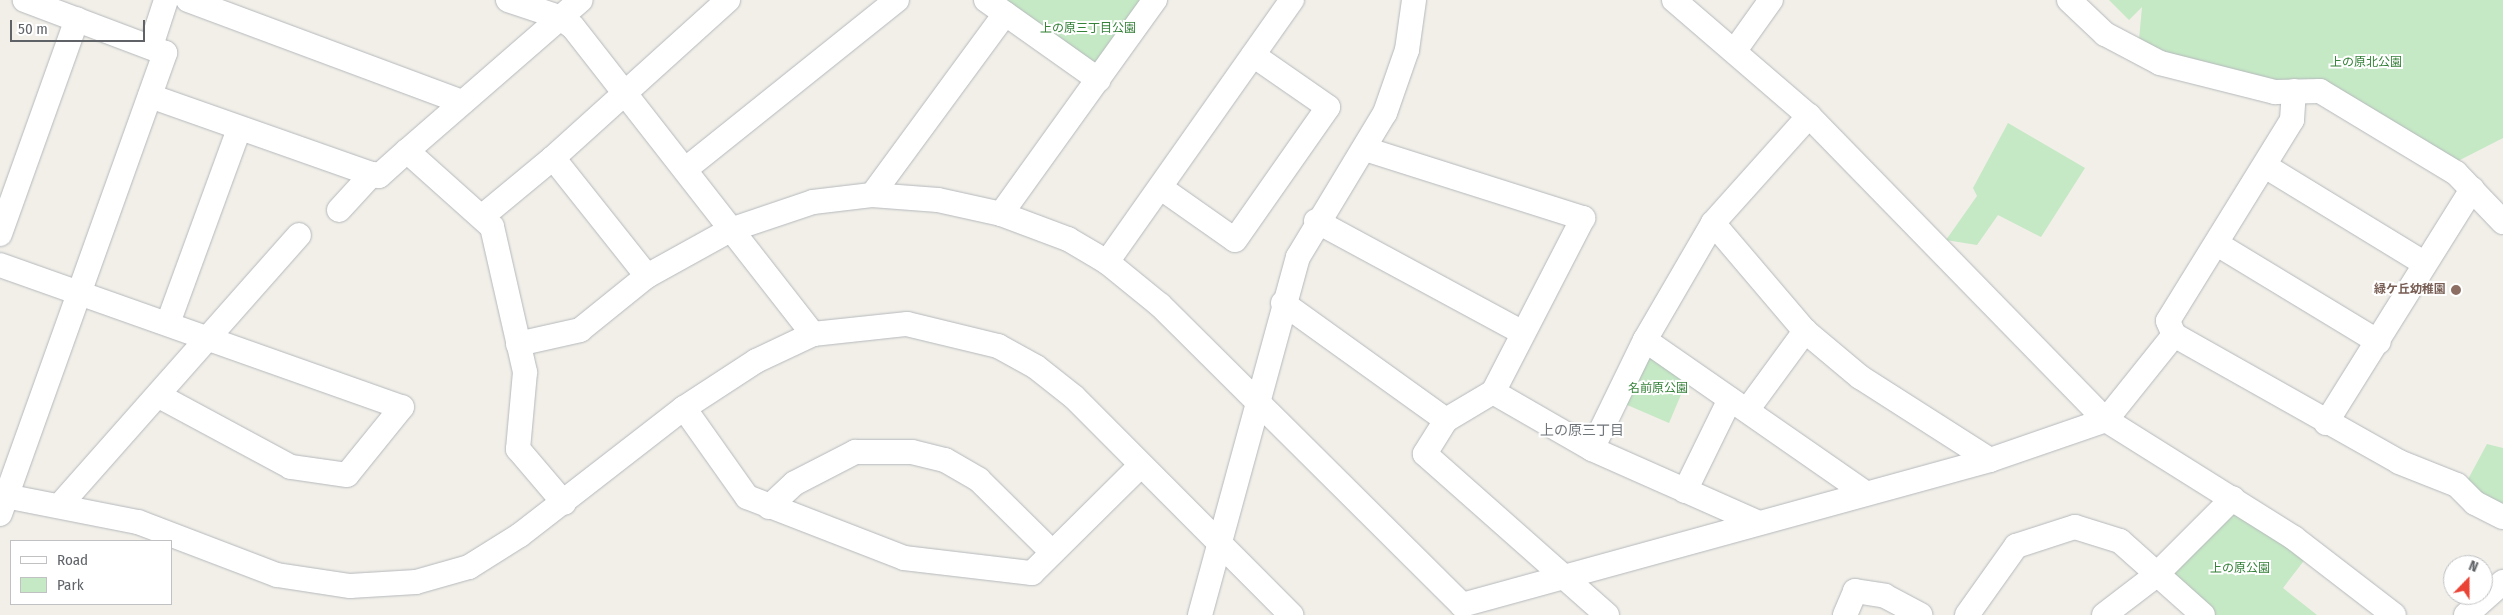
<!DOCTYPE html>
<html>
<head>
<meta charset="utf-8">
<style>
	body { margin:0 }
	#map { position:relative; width:2503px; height:615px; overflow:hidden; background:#f1efe8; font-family:"Fira Sans Condensed","Noto Sans JP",sans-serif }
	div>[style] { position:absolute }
	.green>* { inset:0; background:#c5e8c5 }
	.roads { filter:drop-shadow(0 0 1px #b5b8bc) drop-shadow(0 0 1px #b5b8bc) }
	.minor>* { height:24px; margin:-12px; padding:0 12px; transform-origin:12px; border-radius:12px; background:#fff }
	.dots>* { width:14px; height:14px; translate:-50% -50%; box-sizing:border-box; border:2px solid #fff; border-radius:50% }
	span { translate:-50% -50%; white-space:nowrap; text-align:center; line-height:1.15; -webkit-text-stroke:4px #fff; paint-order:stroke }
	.park-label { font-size:12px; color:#348238 }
	.education-label { font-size:12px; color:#785e54; font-weight:700 }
	.right { translate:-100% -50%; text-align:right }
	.neighbourhood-label { font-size:14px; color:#70757a }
	.legend { position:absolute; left:10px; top:540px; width:162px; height:65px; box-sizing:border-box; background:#fff; border:1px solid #bfc1c3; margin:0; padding:6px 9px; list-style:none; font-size:15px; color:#5f6368 }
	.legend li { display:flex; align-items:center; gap:10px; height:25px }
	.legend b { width:25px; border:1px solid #bfc1c3 }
	.north { position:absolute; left:2443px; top:555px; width:50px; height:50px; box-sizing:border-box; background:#fff; border:1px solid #bfc1c3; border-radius:50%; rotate:22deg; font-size:14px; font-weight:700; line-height:20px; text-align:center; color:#5f6368 }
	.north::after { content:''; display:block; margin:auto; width:18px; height:22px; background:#ea4335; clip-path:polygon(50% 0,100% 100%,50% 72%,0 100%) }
	.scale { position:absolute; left:10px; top:20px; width:135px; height:22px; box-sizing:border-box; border:2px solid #5f6368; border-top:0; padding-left:6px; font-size:15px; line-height:18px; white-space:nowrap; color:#5f6368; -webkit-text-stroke:4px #fff; paint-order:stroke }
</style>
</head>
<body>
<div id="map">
	<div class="green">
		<div style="clip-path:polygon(998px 0,1144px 0,1094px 69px)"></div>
		<div style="clip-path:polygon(2109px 0,2503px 0,2503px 138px,2456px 162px,2273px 85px,2150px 51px,2139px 40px,2142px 7px,2129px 20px)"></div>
		<div style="clip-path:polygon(2008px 123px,2085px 168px,2041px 237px,1998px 215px,1977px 245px,1946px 240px,1977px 196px,1973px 188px)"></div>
		<div style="clip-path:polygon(1648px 353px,1688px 378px,1669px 423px,1625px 404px)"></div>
		<div style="clip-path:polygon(2487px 444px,2503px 448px,2503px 510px,2466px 483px)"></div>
		<div style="clip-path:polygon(2233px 510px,2306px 558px,2283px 588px,2317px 615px,2213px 615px,2170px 580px,2174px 569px)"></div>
	</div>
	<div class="roads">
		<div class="minor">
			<div style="left:188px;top:0;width:293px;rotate:20.4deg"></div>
			<div style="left:508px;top:0;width:54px;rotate:18.4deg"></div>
			<div style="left:559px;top:17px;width:17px;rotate:36deg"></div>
			<div style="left:573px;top:27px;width:390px;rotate:52deg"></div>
			<div style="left:986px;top:0;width:138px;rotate:35.3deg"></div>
			<div style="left:1674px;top:0;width:178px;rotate:40.7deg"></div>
			<div style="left:1809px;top:116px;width:425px;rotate:45.7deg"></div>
			<div style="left:2106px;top:420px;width:222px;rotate:32.1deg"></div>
			<div style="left:2294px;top:538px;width:126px;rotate:37.6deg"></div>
			<div style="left:2069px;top:0;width:50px;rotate:43.4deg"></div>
			<div style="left:2105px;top:34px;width:62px;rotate:27.8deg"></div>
			<div style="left:2160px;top:63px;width:119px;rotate:14.2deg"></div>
			<div style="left:2275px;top:92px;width:45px;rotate:-1.3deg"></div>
			<div style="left:2320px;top:91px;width:159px;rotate:31.1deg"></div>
			<div style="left:2456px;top:173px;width:68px;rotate:46.2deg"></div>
			<div style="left:151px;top:46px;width:48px;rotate:-71.9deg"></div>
			<div style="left:1736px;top:49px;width:60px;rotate:-54.5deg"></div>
			<div style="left:2294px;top:91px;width:29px;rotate:94deg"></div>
			<div style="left:2292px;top:120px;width:236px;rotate:121.7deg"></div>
			<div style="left:2168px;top:321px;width:15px;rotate:67deg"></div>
			<div style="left:2174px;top:335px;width:258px;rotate:29.4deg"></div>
			<div style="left:2399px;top:462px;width:62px;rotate:21.6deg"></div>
			<div style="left:2457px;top:485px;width:25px;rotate:45deg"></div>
			<div style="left:2475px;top:503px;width:31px;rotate:27deg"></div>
			<div style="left:150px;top:96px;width:235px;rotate:19.4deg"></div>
			<div style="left:1365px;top:149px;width:229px;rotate:17.6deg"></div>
			<div style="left:1583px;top:218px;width:196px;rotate:117.3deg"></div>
			<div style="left:1493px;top:392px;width:55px;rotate:149.2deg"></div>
			<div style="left:1446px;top:420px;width:40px;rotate:122deg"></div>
			<div style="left:1425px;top:454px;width:243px;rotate:41.5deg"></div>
			<div style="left:2265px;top:166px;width:186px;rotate:31.4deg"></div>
			<div style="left:687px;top:168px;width:269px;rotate:-38.7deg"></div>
			<div style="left:1161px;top:188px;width:90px;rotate:35.1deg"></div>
			<div style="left:1235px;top:240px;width:162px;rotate:-55deg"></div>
			<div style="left:1328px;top:107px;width:91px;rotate:-145.3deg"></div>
			<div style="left:872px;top:195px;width:225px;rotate:-53.7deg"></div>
			<div style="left:339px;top:210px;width:49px;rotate:-47.5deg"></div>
			<div style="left:372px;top:174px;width:7px;rotate:16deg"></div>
			<div style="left:379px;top:176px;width:38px;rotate:-42deg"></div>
			<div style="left:1001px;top:214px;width:264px;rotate:-54.3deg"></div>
			<div style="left:484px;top:215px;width:89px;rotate:-39.6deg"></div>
			<div style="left:1316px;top:221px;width:235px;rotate:28.4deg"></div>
			<div style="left:1713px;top:223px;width:142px;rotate:49.6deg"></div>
			<div style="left:1805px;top:331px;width:72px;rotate:39.9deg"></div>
			<div style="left:1860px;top:377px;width:154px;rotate:32.6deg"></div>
			<div style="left:0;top:234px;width:228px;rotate:-70.3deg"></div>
			<div style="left:2217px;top:244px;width:189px;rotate:31.2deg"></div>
			<div style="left:1107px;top:262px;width:321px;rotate:-54.8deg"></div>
			<div style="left:0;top:265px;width:426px;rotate:19.5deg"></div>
			<div style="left:402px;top:407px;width:87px;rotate:129deg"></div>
			<div style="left:347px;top:475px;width:57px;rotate:-171.9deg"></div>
			<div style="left:291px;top:467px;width:150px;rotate:-151.7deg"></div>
			<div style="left:647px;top:276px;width:151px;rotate:-128.5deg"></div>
			<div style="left:553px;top:158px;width:236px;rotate:-42.1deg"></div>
			<div style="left:1283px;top:303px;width:201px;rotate:35.7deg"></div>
			<div style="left:168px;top:323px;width:207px;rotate:-69.9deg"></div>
			<div style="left:1645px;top:340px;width:268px;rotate:34.8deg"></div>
			<div style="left:518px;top:344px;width:64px;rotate:-12.7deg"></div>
			<div style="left:580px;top:330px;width:86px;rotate:-38.9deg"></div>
			<div style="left:647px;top:276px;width:95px;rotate:-29deg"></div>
			<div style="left:730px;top:230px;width:88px;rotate:-18.6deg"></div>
			<div style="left:813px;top:202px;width:59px;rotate:-6.8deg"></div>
			<div style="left:872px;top:195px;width:66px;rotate:4.3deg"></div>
			<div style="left:938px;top:200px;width:65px;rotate:12.5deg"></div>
			<div style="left:1001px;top:214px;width:72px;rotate:20.5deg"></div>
			<div style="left:1068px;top:239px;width:45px;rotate:30.5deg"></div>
			<div style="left:1107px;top:262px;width:68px;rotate:39.1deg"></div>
			<div style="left:1160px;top:305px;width:426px;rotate:44.8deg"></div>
			<div style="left:1462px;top:605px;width:548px;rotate:-15.36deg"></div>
			<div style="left:1990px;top:460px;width:123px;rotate:-19deg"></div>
			<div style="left:2106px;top:420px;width:109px;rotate:-51.3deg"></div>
			<div style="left:1493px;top:392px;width:114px;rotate:29.9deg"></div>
			<div style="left:1592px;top:449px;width:180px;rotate:23.9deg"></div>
			<div style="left:684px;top:408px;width:109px;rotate:54.7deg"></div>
			<div style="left:747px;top:497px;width:168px;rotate:21.2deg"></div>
			<div style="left:904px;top:558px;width:129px;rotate:6.7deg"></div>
			<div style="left:1032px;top:573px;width:153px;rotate:-44.7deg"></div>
			<div style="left:1748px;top:409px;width:97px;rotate:-53.8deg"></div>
			<div style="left:2326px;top:423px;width:276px;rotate:-58deg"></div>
			<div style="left:1592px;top:449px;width:121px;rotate:-64.1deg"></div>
			<div style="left:1645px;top:340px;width:135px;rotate:-59.8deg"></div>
			<div style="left:1713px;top:223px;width:144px;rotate:-48.1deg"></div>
			<div style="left:1685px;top:491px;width:102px;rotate:-63.9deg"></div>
			<div style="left:0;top:495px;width:141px;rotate:11.1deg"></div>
			<div style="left:138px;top:522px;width:149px;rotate:20.9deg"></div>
			<div style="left:277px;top:575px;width:74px;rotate:8.6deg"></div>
			<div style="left:350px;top:586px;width:66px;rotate:-3.5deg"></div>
			<div style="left:416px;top:582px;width:55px;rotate:-15.8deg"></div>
			<div style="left:469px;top:567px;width:60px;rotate:-32.1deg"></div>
			<div style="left:520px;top:535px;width:207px;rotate:-37.8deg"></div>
			<div style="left:684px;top:408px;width:86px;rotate:-33.1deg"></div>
			<div style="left:756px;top:361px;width:63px;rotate:-25.3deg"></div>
			<div style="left:813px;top:334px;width:95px;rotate:-6.1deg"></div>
			<div style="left:907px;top:324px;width:94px;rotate:13.6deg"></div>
			<div style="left:998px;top:346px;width:43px;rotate:28.9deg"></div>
			<div style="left:1036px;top:367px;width:48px;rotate:38.3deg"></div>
			<div style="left:1074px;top:397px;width:308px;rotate:45.1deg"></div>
			<div style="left:564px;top:503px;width:71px;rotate:-130.4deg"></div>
			<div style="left:518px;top:449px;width:77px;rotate:-84.8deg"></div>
			<div style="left:525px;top:372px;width:149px;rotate:-102.8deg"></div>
			<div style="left:492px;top:227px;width:114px;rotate:-138.2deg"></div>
			<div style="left:407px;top:151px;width:230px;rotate:-41deg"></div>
			<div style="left:61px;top:504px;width:359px;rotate:-48.5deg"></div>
			<div style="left:769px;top:507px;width:35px;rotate:-43deg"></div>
			<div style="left:795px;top:483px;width:68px;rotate:-27.3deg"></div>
			<div style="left:855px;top:452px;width:57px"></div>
			<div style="left:912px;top:452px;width:34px;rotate:14deg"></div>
			<div style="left:945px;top:460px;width:39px;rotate:30deg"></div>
			<div style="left:979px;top:480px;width:103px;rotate:44.6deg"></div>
			<div style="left:0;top:514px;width:490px;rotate:-70.3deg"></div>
			<div style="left:165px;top:53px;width:150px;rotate:-159.3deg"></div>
			<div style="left:1200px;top:615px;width:371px;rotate:-74.7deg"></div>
			<div style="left:1298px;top:257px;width:168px;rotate:-58.9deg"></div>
			<div style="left:1385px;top:113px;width:67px;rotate:-70.8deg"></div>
			<div style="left:1407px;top:50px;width:50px;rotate:-82deg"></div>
			<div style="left:1845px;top:615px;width:26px;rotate:-67deg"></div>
			<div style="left:1855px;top:591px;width:30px;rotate:9deg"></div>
			<div style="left:1885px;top:596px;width:40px;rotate:28deg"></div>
			<div style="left:1967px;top:615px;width:85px;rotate:-54.6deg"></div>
			<div style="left:2016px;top:546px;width:62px;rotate:-17.9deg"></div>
			<div style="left:2075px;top:527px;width:47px;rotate:17.3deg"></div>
			<div style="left:2120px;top:541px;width:111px;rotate:41.7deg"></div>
			<div style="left:2104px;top:615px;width:64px;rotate:-37.4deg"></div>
			<div style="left:2155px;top:576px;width:110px;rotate:-45deg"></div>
			<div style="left:2466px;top:615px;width:50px;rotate:-41.7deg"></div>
		</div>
	</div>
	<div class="dots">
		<div style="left:2456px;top:290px;background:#8d6e63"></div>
	</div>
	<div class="park-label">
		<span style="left:1088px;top:29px">上の原三丁目公園</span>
		<span style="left:2366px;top:63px">上の原北公園</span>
		<span style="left:1658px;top:389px">名前原公園</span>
		<span style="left:2240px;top:569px">上の原公園</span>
	</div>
	<div class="education-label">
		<span class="right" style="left:2446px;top:290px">緑ケ丘幼稚園</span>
	</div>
	<div class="neighbourhood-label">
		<span style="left:1582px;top:431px">上の原三丁目</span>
	</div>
	<ul class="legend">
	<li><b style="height:6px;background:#fff"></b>Road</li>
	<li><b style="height:14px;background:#c5e8c5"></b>Park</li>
	</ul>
	<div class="north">N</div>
	<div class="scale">50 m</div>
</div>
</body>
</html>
